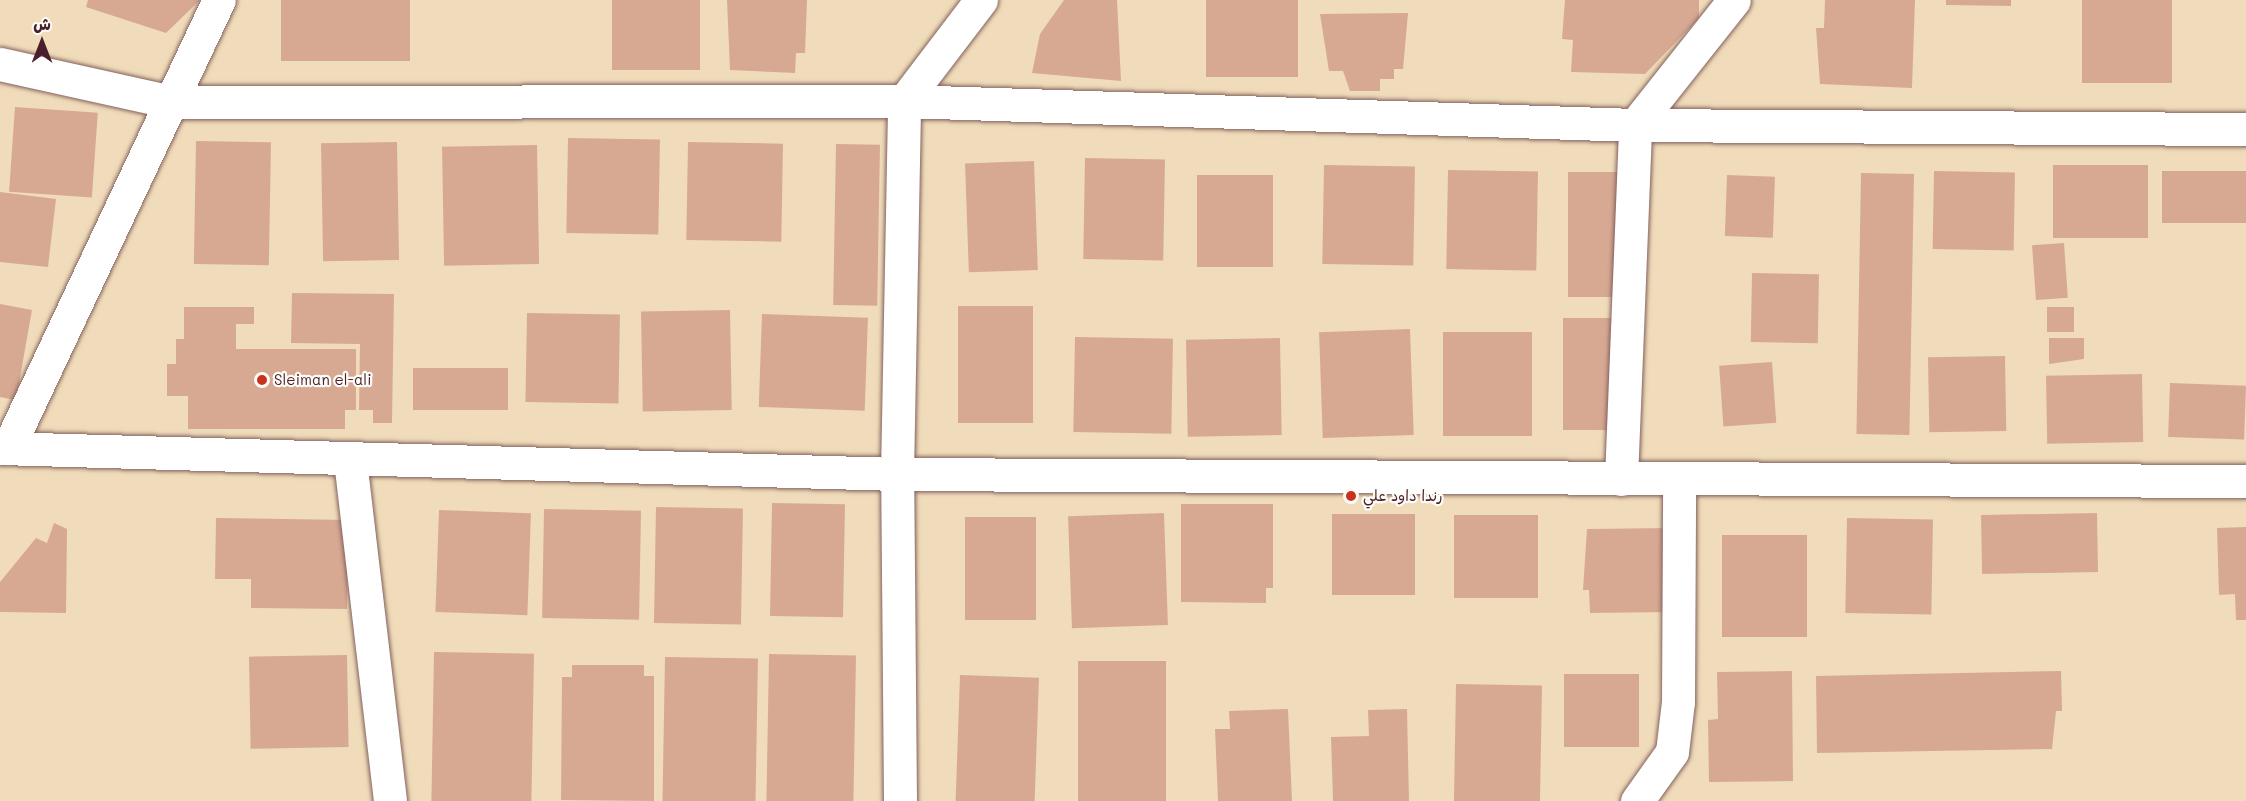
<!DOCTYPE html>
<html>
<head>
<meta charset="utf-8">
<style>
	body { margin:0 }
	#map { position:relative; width:2246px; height:801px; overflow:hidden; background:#f0dcba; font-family:Mali,"Playpen Sans Arabic",sans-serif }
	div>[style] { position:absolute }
	.building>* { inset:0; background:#d7a993; transform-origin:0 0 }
	.roads { filter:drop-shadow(0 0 2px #84615d) drop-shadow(0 0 2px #84615d) }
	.minor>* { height:33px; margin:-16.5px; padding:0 16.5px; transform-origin:16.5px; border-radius:16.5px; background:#fff }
	.dots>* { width:16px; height:16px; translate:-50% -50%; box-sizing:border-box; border:3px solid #fdfcf7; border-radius:50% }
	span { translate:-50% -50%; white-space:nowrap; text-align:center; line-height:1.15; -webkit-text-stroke:4.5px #fdfcf7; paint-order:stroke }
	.poi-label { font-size:15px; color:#4a1f2b }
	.left { translate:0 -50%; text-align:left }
	.north { position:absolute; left:12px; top:12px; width:60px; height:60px; -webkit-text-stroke:4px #fdfcf7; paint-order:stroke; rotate:0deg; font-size:16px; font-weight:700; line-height:24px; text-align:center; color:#4a1f2b }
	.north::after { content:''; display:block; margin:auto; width:21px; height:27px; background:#4a1f2b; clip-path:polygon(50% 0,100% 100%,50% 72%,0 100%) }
</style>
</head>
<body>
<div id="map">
	<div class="building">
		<div style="clip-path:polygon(88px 0,200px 0,166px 33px,86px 7px)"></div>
		<div style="left:281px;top:0;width:129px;height:61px"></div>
		<div style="left:612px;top:0;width:88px;height:70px"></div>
		<div style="clip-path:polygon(727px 0,807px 0,805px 53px,796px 53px,795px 73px,730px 70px)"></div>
		<div style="clip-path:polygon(1064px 0,1117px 0,1121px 81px,1032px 73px,1040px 34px)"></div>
		<div style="left:1206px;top:0;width:92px;height:77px"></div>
		<div style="clip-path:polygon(1565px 0,1699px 0,1699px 18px,1645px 74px,1571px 72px,1573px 40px,1562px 39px)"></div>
		<div style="clip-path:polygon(1825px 0,1915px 0,1912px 88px,1820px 84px,1816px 28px,1824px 28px)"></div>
		<div style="clip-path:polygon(1946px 0,2011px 0,2011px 6px,1946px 5px)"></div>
		<div style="left:2082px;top:0;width:90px;height:83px"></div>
		<div style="clip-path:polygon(1408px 13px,1403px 69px,1394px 69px,1394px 79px,1380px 79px,1380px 91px,1350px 91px,1343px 71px,1329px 71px,1320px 14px)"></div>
		<div style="left:15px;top:107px;width:83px;height:85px;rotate:4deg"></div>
		<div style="left:568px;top:138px;width:92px;height:95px;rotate:1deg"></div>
		<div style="left:196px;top:141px;width:75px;height:123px;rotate:1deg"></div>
		<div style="left:397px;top:142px;width:118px;height:76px;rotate:89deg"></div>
		<div style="left:688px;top:142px;width:95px;height:98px;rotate:1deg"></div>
		<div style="left:836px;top:144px;width:44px;height:161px;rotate:1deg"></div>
		<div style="left:537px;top:145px;width:119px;height:95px;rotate:89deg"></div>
		<div style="left:1085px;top:158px;width:80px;height:101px;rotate:1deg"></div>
		<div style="left:1034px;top:161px;width:109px;height:69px;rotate:88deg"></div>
		<div style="left:1324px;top:165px;width:91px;height:99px;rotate:1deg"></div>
		<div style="left:2053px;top:165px;width:95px;height:73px"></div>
		<div style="left:1448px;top:170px;width:90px;height:99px;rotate:1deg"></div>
		<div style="left:1934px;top:171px;width:81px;height:78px;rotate:1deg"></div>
		<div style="left:2246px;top:171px;width:52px;height:84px;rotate:90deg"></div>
		<div style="left:1568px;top:172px;width:56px;height:125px"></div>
		<div style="left:1861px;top:173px;width:53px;height:261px;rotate:1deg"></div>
		<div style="left:1197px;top:175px;width:76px;height:92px"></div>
		<div style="left:1727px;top:175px;width:48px;height:61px;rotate:2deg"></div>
		<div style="clip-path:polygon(0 192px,56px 199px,48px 267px,0 262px)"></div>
		<div style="left:2064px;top:243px;width:55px;height:32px;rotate:86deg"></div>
		<div style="left:1752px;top:273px;width:67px;height:69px;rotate:1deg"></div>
		<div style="clip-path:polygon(292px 293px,394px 294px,392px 423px,373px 423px,373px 410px,359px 410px,360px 344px,291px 343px)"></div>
		<div style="clip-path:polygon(0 304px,32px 310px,16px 400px,0 397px)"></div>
		<div style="left:958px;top:306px;width:75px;height:117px"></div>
		<div style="clip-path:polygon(184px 307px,254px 307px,254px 324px,236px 324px,236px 349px,356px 349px,356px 410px,345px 410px,345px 429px,188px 429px,188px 396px,167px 396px,167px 364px,176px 364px,176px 339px,184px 339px)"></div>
		<div style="left:2047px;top:307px;width:27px;height:25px"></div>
		<div style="left:730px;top:310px;width:100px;height:89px;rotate:89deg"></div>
		<div style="left:527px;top:313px;width:93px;height:89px;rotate:1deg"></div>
		<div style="left:762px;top:314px;width:106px;height:93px;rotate:2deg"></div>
		<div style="left:1563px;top:318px;width:58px;height:112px"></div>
		<div style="left:1410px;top:329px;width:106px;height:91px;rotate:88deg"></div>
		<div style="left:1443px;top:332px;width:89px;height:104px"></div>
		<div style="left:1075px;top:337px;width:98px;height:95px;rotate:1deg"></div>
		<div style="left:1280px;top:338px;width:97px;height:94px;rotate:89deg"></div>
		<div style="clip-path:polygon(2049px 338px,2084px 338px,2084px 359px,2049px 364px)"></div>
		<div style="left:2005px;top:356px;width:75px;height:77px;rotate:89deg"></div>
		<div style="left:1772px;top:362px;width:61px;height:53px;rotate:86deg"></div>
		<div style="left:508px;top:368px;width:42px;height:95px;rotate:90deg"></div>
		<div style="left:2142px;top:374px;width:68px;height:96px;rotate:89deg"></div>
		<div style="left:2170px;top:383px;width:76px;height:54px;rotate:2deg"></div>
		<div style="left:772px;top:503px;width:73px;height:113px;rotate:1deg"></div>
		<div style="clip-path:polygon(1181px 504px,1273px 504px,1273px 588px,1266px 588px,1266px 603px,1181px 602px)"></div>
		<div style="left:656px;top:507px;width:87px;height:116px;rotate:1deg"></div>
		<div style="left:544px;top:509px;width:97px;height:109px;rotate:1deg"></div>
		<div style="left:439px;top:510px;width:92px;height:102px;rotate:2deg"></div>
		<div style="left:1164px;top:513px;width:112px;height:96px;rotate:88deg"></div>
		<div style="left:2097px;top:513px;width:59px;height:116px;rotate:89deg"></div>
		<div style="left:1415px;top:514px;width:81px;height:83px;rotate:90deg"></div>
		<div style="left:1454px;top:515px;width:84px;height:83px"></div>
		<div style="left:965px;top:517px;width:71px;height:103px"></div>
		<div style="clip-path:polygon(216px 518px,348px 520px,347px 609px,251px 608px,251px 579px,215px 579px)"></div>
		<div style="left:1847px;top:518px;width:86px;height:95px;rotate:1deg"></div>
		<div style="clip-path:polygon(54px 523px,67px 529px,66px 613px,0 612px,0 582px,36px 538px,47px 543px)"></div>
		<div style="clip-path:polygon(2246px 527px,2246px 620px,2236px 620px,2235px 594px,2219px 595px,2217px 528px)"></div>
		<div style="clip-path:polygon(1670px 528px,1671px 612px,1590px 613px,1589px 590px,1583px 590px,1587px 529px)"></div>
		<div style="left:1722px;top:535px;width:85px;height:102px"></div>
		<div style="left:434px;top:652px;width:100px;height:149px;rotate:1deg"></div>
		<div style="left:769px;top:654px;width:87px;height:147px;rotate:1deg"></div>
		<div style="left:347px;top:655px;width:92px;height:98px;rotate:89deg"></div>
		<div style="left:665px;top:657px;width:93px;height:144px;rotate:1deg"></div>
		<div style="left:1166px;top:661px;width:140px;height:88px;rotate:90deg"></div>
		<div style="clip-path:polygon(572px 665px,644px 665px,644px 676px,654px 676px,654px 801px,561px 800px,562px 677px,572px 677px)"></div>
		<div style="clip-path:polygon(1792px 671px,1793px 781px,1709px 782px,1708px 720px,1718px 719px,1717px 672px)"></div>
		<div style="clip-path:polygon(2061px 671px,2062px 711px,2056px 711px,2052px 749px,1817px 753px,1816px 676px)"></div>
		<div style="left:1564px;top:674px;width:75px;height:73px"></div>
		<div style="left:960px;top:675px;width:79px;height:126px;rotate:2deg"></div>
		<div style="left:1456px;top:684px;width:86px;height:117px;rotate:1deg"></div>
		<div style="clip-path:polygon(1288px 709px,1292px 801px,1218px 801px,1215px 729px,1230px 729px,1229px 711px)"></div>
		<div style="clip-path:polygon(1407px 709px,1409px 801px,1333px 801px,1331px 737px,1369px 736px,1368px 710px)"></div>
	</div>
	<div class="roads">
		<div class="minor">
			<div style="left:0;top:64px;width:175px;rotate:12.5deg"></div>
			<div style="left:171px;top:102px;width:733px;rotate:-0.08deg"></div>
			<div style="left:904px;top:101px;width:731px;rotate:1.88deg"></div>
			<div style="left:1635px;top:125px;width:611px;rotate:0.38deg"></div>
			<div style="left:0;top:448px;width:897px;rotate:1.66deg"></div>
			<div style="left:897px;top:474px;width:1349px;rotate:0.3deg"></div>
			<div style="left:8px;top:448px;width:495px;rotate:-64.8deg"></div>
			<div style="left:350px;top:460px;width:343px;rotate:83.3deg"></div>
			<div style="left:1621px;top:479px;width:354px;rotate:-87.7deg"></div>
			<div style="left:1635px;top:125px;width:159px;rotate:-51.6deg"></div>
			<div style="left:900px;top:801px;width:327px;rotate:-90.5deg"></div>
			<div style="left:897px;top:474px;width:373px;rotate:-88.9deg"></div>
			<div style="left:904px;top:101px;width:127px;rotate:-52.7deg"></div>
			<div style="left:1637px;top:801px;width:60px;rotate:-54.5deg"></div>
			<div style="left:1672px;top:752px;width:50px;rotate:-83.2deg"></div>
			<div style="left:1678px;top:702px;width:224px;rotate:-89.7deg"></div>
		</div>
	</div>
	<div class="dots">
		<div style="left:262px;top:380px;background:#c8321e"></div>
		<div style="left:1351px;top:496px;background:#c8321e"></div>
	</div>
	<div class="poi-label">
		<span class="left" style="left:274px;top:380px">Sleiman el-ali</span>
		<span class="left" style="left:1363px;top:496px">رندا داود علي</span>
	</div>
	<div class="north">ش</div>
</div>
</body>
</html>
